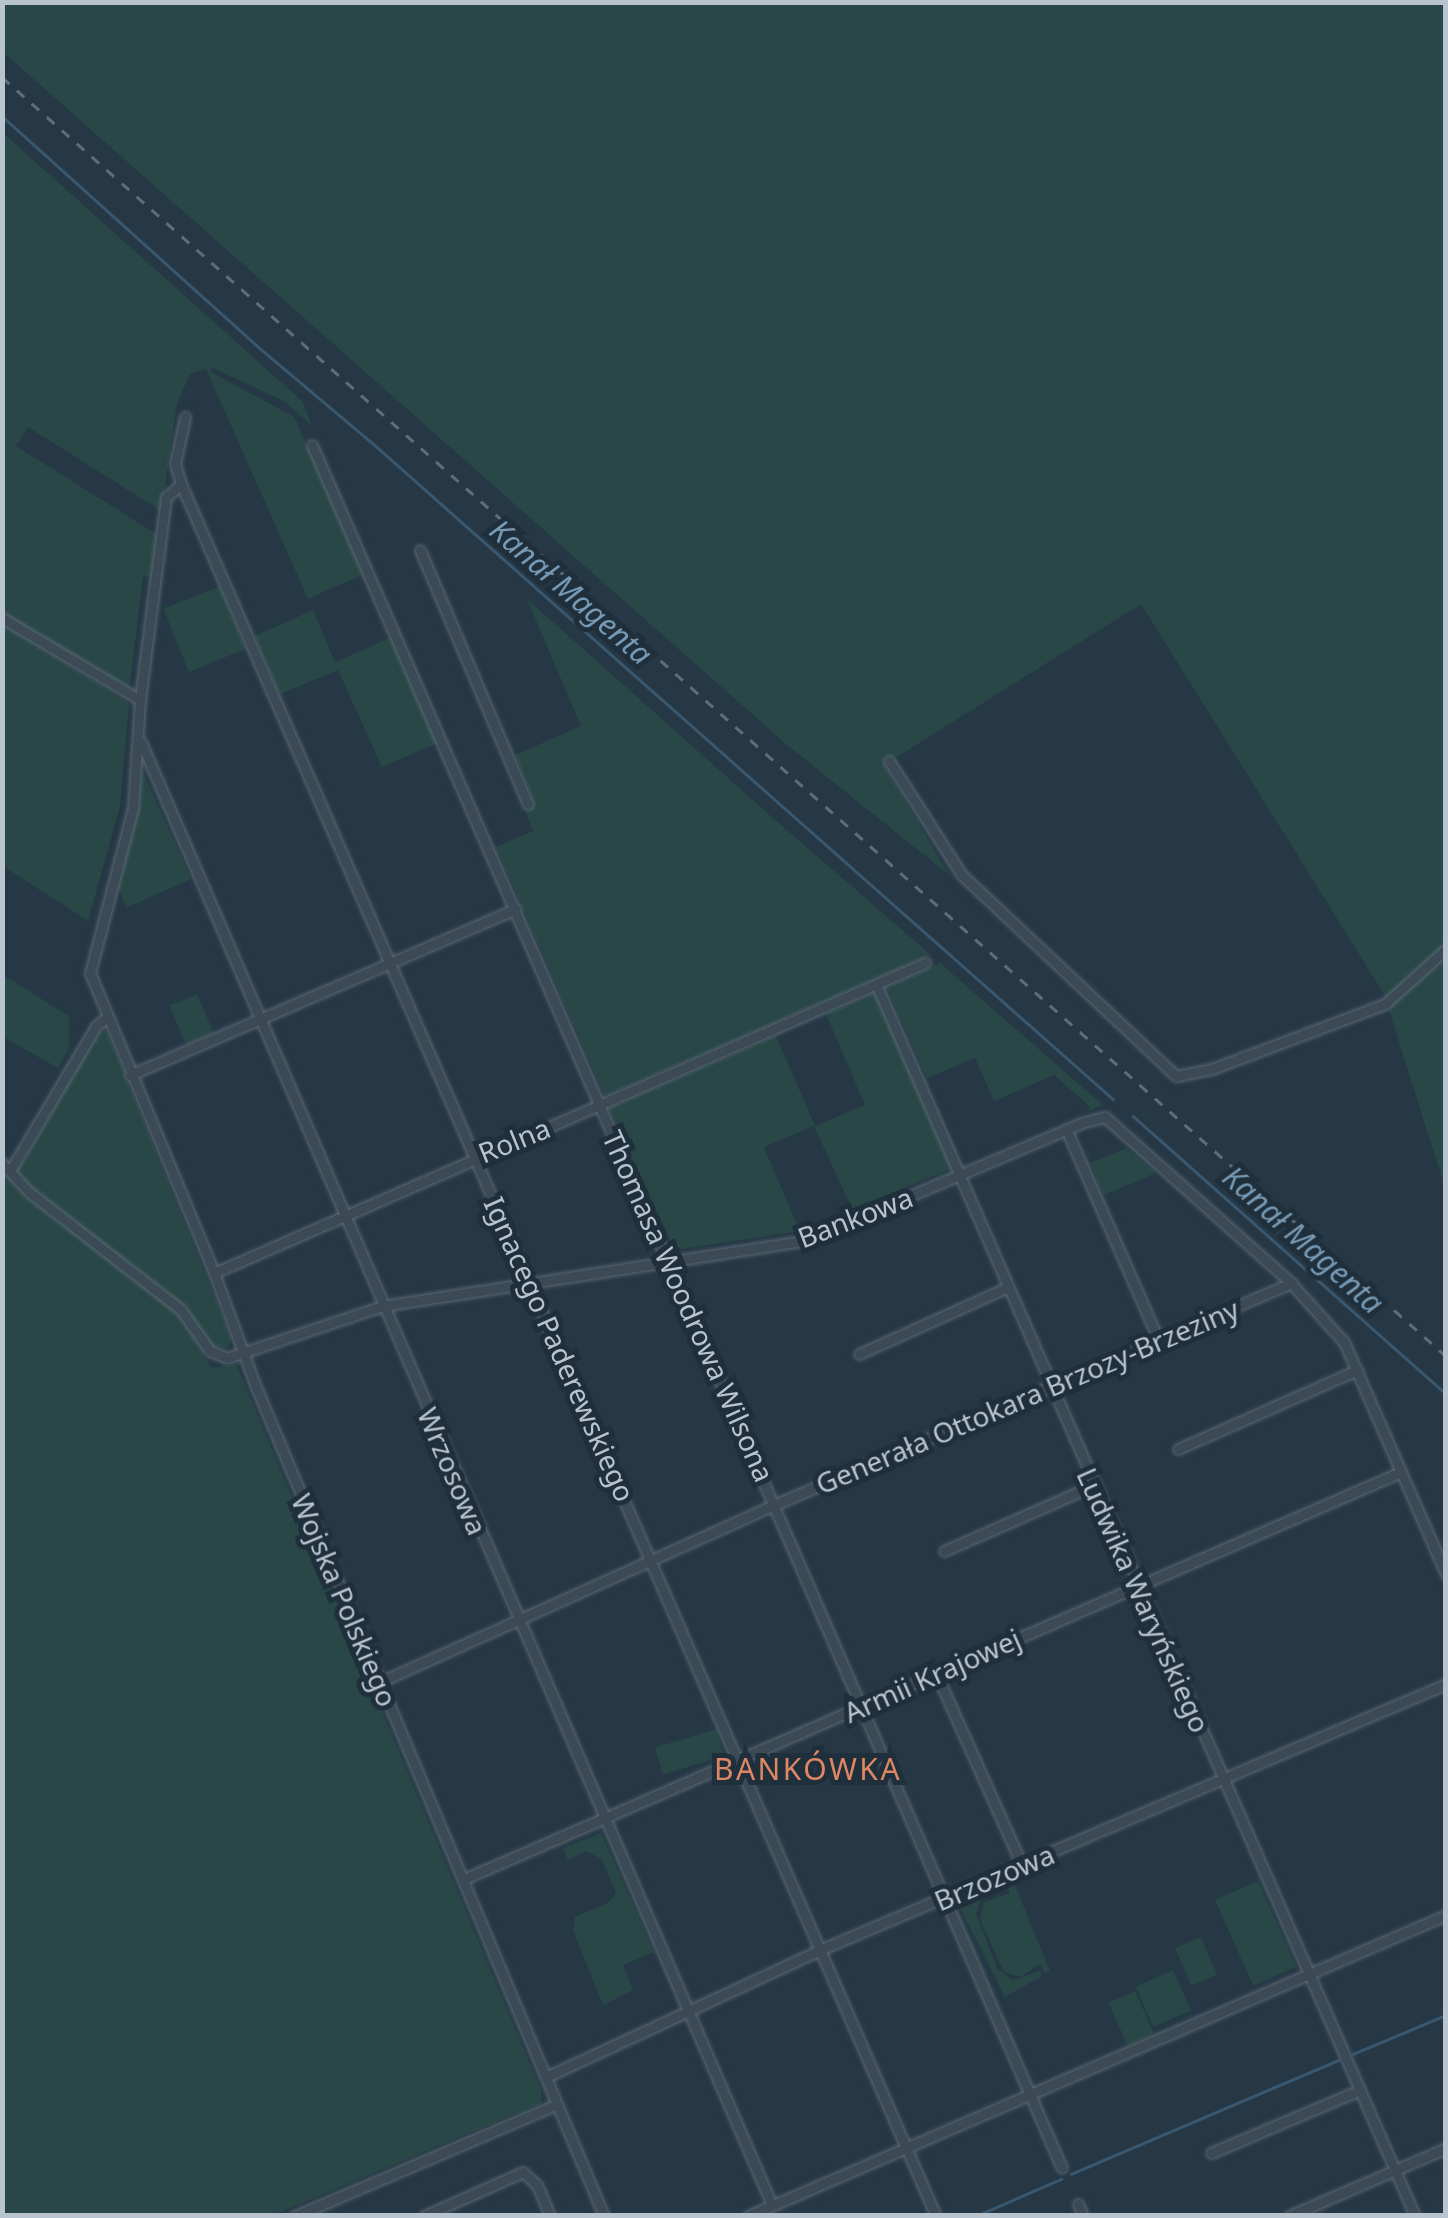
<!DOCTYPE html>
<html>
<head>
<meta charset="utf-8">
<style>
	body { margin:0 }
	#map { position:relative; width:1448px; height:2218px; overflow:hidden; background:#263846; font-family:"Noto Sans",sans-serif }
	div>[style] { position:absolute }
	.green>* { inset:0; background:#284746; transform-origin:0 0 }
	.stream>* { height:2.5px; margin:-1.25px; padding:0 1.25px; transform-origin:1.25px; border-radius:1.25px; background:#39576e }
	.roads { filter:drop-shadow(0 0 2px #596772) drop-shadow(0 0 2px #596772) }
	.street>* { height:9px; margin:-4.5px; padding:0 4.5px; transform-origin:4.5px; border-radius:4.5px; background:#3b4a55 }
	.rail>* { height:2.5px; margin-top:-1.25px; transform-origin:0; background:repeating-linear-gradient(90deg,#5c6e7c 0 10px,transparent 0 20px) }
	span { translate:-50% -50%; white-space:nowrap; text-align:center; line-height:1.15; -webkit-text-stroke:10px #1f2f3b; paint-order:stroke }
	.street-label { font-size:28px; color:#b8c4ce }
	.water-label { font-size:30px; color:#7799b3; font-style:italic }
	.neighbourhood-label { font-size:30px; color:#de8764; letter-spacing:2.5px }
	.frame { position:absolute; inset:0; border:5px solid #b8c4ce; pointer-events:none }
</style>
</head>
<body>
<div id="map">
	<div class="green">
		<div style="clip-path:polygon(3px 2px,1445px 3px,1445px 1188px,1384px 994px,1141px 604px,884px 765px,949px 875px,786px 744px,3px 52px)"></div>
		<div style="clip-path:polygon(3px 133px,302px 401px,312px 426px,284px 401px,211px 367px,211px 372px,294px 417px,364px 574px,308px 599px,206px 369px,190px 374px,177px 404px,161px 511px,28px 427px,16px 446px,158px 535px,153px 576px,143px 577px,130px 684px,122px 688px,2px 613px)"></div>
		<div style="left:220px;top:586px;width:68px;height:61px;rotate:68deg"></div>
		<div style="clip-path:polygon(527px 599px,773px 818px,931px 955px,605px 1096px,496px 847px,533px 831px,524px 807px,535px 802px,515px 755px,581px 726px)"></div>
		<div style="clip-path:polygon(313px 610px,335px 662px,392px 637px,438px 743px,382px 767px,338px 670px,280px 694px,255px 636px)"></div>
		<div style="clip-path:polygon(2px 623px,129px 703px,120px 806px,88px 921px,3px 866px)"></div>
		<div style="clip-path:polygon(142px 770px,191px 879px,126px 908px,118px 886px,136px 816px)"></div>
		<div style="clip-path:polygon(940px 963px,1103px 1105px,1088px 1111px,1089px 1106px,1054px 1075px,994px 1101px,975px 1058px,927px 1078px,887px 988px)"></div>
		<div style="clip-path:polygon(3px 975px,69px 1016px,69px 1049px,58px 1068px,3px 1037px)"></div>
		<div style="clip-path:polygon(876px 992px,953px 1168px,852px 1209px,814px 1126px,764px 1147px,800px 1231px,681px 1249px,672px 1244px,609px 1108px,776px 1036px,815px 1126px,865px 1105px,826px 1014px)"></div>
		<div style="left:197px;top:994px;width:43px;height:30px;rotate:67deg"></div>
		<div style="clip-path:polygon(107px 1031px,232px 1340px,226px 1349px,214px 1346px,201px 1350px,211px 1368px,236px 1364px,541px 2090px,541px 2103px,273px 2215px,3px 2215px,2px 1166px,24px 1161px,95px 1033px)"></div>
		<div style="clip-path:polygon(1126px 1148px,1156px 1173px,1104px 1195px,1090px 1163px)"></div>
		<div style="left:716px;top:1729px;width:28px;height:64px;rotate:73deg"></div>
		<div style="clip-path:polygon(601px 1833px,654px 1952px,623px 1965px,633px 1990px,603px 2005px,573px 1930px,575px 1917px,609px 1902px,616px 1893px,602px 1859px,586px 1851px,568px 1860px,563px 1848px)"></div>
		<div style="left:1258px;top:1881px;width:94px;height:47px;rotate:66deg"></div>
		<div style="clip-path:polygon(1014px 1883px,1050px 1971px,1044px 1973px,1040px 1964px,1020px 1977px,1004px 1972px,980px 1920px,984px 1902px,1010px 1893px,1008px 1886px)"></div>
		<div style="clip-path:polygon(993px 1887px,995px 1892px,981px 1900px,976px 1914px,997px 1968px,1012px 1980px,1040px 1971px,1042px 1976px,1005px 1997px,959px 1906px,961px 1900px)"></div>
		<div style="left:1201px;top:1937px;width:41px;height:28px;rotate:67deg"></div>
		<div style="left:1173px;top:1970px;width:44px;height:41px;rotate:66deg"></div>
		<div style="left:1135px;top:1991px;width:47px;height:29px;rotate:66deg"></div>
	</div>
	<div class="stream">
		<div style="left:2px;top:116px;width:342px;rotate:42deg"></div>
		<div style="left:256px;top:345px;width:148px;rotate:40.1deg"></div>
		<div style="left:369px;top:440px;width:994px;rotate:41.53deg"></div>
		<div style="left:1133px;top:1116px;width:419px;rotate:41.6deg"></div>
		<div style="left:1353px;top:2054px;width:101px;rotate:-22.8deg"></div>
		<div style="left:1071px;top:2174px;width:290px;rotate:-23.1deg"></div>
		<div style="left:976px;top:2216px;width:93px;rotate:-23.5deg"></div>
	</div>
	<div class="roads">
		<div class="street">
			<div style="left:185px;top:417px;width:48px;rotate:102deg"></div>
			<div style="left:175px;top:464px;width:21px;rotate:73deg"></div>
			<div style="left:181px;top:484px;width:1889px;rotate:66.45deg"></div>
			<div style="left:312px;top:445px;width:1879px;rotate:66.48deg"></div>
			<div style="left:181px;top:484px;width:20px;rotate:139deg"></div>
			<div style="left:166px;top:497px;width:205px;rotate:97.3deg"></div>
			<div style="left:140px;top:700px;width:108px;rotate:93.7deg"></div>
			<div style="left:133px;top:808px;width:171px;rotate:104.6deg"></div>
			<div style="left:90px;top:973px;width:325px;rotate:67.5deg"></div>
			<div style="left:214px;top:1273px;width:121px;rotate:69.8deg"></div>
			<div style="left:256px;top:1387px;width:899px;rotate:67.23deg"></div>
			<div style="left:420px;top:550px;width:276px;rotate:67deg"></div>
			<div style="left:2px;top:618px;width:161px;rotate:30.7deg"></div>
			<div style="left:141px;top:742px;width:1593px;rotate:66.67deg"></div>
			<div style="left:889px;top:761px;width:135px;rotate:57.4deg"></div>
			<div style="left:962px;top:875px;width:294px;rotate:43.2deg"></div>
			<div style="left:1176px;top:1076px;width:37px;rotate:-11deg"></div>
			<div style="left:1212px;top:1069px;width:185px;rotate:-20.6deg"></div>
			<div style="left:1385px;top:1004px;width:82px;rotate:-42deg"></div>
			<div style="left:876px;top:984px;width:1345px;rotate:66.37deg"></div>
			<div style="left:130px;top:1075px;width:420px;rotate:-23.3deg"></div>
			<div style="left:1066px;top:1129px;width:229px;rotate:66.3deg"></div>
			<div style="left:2px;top:1163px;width:40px;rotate:47deg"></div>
			<div style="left:29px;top:1192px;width:192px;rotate:37.8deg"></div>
			<div style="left:181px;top:1310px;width:50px;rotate:54.7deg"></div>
			<div style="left:210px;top:1351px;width:18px;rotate:22deg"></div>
			<div style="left:227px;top:1358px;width:163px;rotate:-18.5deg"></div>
			<div style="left:382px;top:1306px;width:429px;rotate:-8.8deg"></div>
			<div style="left:806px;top:1240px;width:299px;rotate:-23deg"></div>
			<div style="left:1081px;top:1123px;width:25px;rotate:-14deg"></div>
			<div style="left:1105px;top:1117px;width:249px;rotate:41.7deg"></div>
			<div style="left:1291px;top:1283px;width:79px;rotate:48.1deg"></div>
			<div style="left:1344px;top:1342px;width:253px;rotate:66.3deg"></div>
			<div style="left:10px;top:1171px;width:169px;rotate:-59.3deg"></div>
			<div style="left:96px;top:1026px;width:14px;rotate:-39deg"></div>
			<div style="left:214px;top:1273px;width:776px;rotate:-23.56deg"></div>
			<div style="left:859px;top:1354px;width:161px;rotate:-24.2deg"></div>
			<div style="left:1178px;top:1449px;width:196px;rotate:-23.8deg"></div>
			<div style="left:944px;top:1551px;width:164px;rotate:-23.7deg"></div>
			<div style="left:936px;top:1673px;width:210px;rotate:65.9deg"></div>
			<div style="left:380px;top:1682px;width:424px;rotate:-24.2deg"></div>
			<div style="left:767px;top:1508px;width:570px;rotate:-23.24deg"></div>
			<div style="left:464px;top:1879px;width:1022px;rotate:-23.48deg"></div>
			<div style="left:546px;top:2077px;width:297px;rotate:-24.9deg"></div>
			<div style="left:815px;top:1952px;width:686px;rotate:-23.01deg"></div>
			<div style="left:1211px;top:2153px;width:162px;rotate:-22.9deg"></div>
			<div style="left:1078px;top:2204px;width:13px;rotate:67deg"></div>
			<div style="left:295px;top:2216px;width:285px;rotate:-23.1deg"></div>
			<div style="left:424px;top:2216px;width:108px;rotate:-24deg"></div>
			<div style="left:523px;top:2172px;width:19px;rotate:43deg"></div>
			<div style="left:537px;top:2185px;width:34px;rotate:67deg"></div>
			<div style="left:748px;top:2216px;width:760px;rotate:-23.33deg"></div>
			<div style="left:1289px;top:2216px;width:171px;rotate:-23.4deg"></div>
		</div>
	</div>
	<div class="rail">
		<div style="left:2px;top:77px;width:1929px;rotate:41.53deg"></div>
	</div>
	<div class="street-label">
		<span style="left:514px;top:1140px;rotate:-22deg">Rolna</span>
		<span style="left:855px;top:1217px;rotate:-21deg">Bankowa</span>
		<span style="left:689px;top:1306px;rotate:66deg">Thomasa Woodrowa Wilsona</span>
		<span style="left:560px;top:1349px;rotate:66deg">Ignacego Paderewskiego</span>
		<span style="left:1027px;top:1396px;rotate:-23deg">Generała Ottokara Brzozy-Brzeziny</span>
		<span style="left:453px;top:1471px;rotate:67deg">Wrzosowa</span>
		<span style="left:345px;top:1600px;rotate:67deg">Wojska Polskiego</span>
		<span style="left:1144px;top:1600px;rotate:66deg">Ludwika Waryńskiego</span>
		<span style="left:932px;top:1675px;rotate:-24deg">Armii Krajowej</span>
		<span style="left:994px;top:1877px;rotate:-23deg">Brzozowa</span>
	</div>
	<div class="water-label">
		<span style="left:571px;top:592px;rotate:41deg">Kanał Magenta</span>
		<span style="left:1303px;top:1240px;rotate:42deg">Kanał Magenta</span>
	</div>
	<div class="neighbourhood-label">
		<span style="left:808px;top:1769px">BANKÓWKA</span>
	</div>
	<div class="frame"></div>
</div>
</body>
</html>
